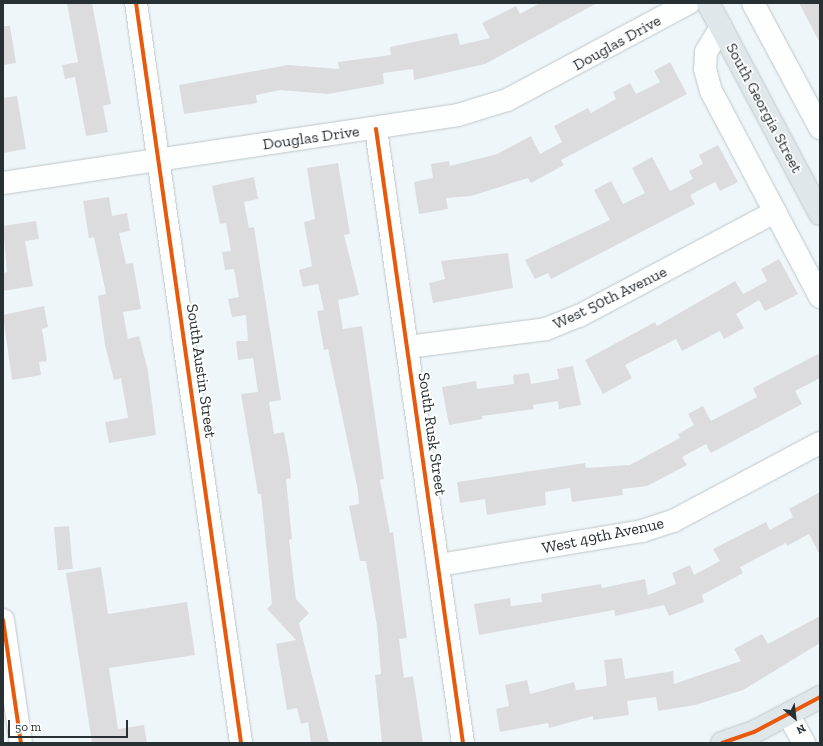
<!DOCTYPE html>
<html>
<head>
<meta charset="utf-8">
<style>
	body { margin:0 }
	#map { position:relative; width:823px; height:746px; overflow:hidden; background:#eff6f9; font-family:"Zilla Slab",serif }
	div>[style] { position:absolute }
	.building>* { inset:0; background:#dcdcdf; transform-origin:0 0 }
	.roads { filter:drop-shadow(0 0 1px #bec6c9) drop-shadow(0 0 1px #bec6c9) }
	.minor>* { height:22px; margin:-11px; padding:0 11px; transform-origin:11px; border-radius:11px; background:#fdfefe }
	.major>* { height:22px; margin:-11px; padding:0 11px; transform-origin:11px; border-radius:11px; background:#dfe7ea }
	.cycleway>* { height:4px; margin:-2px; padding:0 2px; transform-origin:2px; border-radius:2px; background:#e8590c }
	span { translate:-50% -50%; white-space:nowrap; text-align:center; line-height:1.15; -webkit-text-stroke:3.5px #fff; paint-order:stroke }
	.street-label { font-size:16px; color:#273033 }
	.frame { position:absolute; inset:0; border:4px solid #273033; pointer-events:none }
	.north { position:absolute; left:775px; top:698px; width:40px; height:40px; -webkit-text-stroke:3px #fff; paint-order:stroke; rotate:152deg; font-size:11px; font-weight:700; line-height:16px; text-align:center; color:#273033 }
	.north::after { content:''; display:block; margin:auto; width:14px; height:18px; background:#273033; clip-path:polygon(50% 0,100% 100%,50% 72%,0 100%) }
	.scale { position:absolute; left:8px; top:720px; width:120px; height:18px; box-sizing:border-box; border:2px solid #273033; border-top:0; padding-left:5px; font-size:12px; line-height:14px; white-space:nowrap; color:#273033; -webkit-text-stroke:3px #fff; paint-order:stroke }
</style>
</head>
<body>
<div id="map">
	<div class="building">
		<div style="clip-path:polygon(67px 3px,92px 3px,111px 104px,103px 106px,108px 132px,86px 136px,75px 77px,65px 79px,62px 65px,78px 62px)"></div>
		<div style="clip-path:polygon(540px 3px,597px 3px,485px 64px,414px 80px,413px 69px,383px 73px,384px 84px,328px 94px,280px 90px,256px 95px,257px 103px,184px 114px,179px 85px,288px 65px,339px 69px,338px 62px,391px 55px,390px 47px,457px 33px,460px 45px,490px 38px,482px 23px,516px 6px,520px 14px)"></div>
		<div style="clip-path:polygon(799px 3px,820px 3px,820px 43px)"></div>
		<div style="clip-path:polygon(3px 26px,10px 26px,16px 63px,3px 65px)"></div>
		<div style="clip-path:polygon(670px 62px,687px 94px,561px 160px,564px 165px,531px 183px,528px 178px,471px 196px,446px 198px,448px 209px,419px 214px,414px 182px,433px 178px,431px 164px,449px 161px,450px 166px,497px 154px,531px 136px,540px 154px,562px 142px,554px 126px,588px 108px,591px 113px,616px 99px,613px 92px,630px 83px,636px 94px,660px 82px,654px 71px)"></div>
		<div style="clip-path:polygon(17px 96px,26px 149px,3px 153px,3px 98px)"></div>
		<div style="clip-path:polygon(718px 145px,738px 182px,720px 191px,715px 182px,690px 195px,695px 204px,551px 279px,548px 273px,535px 279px,525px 260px,610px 220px,594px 190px,611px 181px,623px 204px,645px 193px,632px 168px,652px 157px,670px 191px,693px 179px,689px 171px,703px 164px,699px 155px)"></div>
		<div style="clip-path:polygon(338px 163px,350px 234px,344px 235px,359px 295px,338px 300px,343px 329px,362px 326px,384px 479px,380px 480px,390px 533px,393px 532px,407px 638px,399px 639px,404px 678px,413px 676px,423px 743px,382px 743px,375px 675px,381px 674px,377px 626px,366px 561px,360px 561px,349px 506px,359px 504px,358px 491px,328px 349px,324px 350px,317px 311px,324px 310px,318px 284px,303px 287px,299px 270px,312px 266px,304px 222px,315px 219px,307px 168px)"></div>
		<div style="clip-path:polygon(254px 177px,258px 199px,244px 202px,249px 228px,254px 227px,281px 400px,269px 402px,274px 434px,284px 432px,289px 459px,291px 478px,286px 479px,292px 539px,289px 540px,296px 599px,309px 613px,299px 623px,329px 743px,311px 743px,308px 722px,301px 724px,297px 708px,287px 710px,276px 644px,296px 640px,267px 609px,272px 604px,261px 494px,258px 494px,241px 394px,258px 392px,253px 358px,238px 360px,236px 341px,248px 341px,246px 315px,232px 317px,228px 299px,239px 297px,234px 269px,225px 270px,222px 252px,231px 251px,226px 223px,220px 224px,212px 186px)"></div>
		<div style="clip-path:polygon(109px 197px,112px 216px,127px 213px,130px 231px,119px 233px,126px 264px,133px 263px,141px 309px,123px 312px,128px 339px,139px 336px,148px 371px,156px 435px,109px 443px,105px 422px,128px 418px,121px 378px,114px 380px,105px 345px,98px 296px,106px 294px,94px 237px,89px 238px,83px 201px)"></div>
		<div style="clip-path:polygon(36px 221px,39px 239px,25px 241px,33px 286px,3px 291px,3px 273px,7px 272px,3px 226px)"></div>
		<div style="clip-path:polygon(508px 253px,513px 288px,433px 303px,429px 283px,445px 279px,441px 261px)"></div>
		<div style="clip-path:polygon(779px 259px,798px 294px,765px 311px,759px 300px,736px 314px,744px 328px,724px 339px,720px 331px,682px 351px,676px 339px,625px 365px,632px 378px,603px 394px,585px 360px,655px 322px,657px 326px,735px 281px,743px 294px,767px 281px,761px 269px)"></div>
		<div style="clip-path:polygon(44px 306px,48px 327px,42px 329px,47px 361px,39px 362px,41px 375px,12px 380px,3px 315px)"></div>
		<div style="clip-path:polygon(820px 353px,820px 378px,795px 391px,802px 404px,711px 453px,706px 444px,682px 457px,687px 465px,647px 486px,622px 489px,623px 495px,572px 502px,570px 488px,545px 492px,546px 505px,487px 515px,485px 499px,460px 503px,457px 482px,585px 463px,586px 468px,630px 465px,680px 438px,678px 434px,694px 425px,688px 414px,703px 406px,711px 421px,757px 397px,753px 388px)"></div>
		<div style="clip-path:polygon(573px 366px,581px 405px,559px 409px,558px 401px,533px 405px,534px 409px,482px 416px,483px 419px,449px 425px,442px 387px,476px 381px,477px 389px,514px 384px,513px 375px,529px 373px,531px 384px,559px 379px,557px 369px)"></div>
		<div style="clip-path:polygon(820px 492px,820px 555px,809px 534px,787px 546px,786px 543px,740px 567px,743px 573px,702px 595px,704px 602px,669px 616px,664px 605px,615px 616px,614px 610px,479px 635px,474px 604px,510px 598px,511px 606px,542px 602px,541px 594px,601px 584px,602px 588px,645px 579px,648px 595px,676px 584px,672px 573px,690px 565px,694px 575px,720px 561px,713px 549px,766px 522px,770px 530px,793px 517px,789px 509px)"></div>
		<div style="left:69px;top:526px;width:43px;height:15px;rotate:85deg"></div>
		<div style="clip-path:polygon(101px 567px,108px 614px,187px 602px,195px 655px,109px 668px,118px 729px,144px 725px,147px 743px,92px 743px,66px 573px)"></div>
		<div style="clip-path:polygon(820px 616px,820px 643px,743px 690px,695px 705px,658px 711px,656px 697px,627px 701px,629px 715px,593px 720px,593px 716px,549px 728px,548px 723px,500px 732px,496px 709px,509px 706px,505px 685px,527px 680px,530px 694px,574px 682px,576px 690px,607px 686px,604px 660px,622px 658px,625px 679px,673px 671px,674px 684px,741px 661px,734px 649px,762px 634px,768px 644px)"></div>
	</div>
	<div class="roads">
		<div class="minor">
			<div style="left:136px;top:3px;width:747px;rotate:81.92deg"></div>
			<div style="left:753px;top:3px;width:142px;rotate:61.8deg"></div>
			<div style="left:721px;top:27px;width:29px;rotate:121deg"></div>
			<div style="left:706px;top:52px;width:17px;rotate:93deg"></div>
			<div style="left:705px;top:69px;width:23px;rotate:75deg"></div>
			<div style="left:711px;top:91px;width:233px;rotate:62.1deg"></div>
			<div style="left:376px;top:129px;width:620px;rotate:81.94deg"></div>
			<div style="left:3px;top:183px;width:460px;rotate:-8.5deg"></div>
			<div style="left:458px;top:115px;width:51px;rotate:-17deg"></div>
			<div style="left:507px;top:100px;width:206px;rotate:-28.1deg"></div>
			<div style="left:408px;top:347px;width:139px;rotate:-7.4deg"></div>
			<div style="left:546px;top:329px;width:35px;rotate:-22deg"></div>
			<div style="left:579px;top:316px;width:222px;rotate:-28deg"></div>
			<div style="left:439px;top:565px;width:206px;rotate:-9.5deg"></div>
			<div style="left:642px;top:531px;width:33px;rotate:-18deg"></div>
			<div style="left:673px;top:521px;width:166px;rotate:-28deg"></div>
			<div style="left:3px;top:620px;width:124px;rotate:81.7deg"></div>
			<div style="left:788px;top:714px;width:33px;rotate:61deg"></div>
		</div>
		<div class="major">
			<div style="left:708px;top:3px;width:239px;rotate:62deg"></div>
			<div style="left:722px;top:743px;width:34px;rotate:-19deg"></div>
			<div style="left:754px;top:732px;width:75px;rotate:-27.9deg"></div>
		</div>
	</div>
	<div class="cycleway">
		<div style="left:136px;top:3px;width:747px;rotate:81.92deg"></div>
		<div style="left:376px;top:129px;width:620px;rotate:81.94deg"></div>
		<div style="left:3px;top:620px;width:124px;rotate:81.7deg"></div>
		<div style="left:722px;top:743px;width:34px;rotate:-19deg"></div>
		<div style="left:754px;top:732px;width:75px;rotate:-27.9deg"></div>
	</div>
	<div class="street-label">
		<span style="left:617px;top:43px;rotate:-29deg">Douglas Drive</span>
		<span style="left:764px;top:108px;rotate:62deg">South Georgia Street</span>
		<span style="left:311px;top:138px;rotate:-8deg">Douglas Drive</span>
		<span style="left:610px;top:298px;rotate:-26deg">West 50th Avenue</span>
		<span style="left:201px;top:371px;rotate:82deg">South Austin Street</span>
		<span style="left:432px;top:434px;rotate:82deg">South Rusk Street</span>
		<span style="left:603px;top:536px;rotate:-12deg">West 49th Avenue</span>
	</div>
	<div class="frame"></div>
	<div class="north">N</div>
	<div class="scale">50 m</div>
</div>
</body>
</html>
